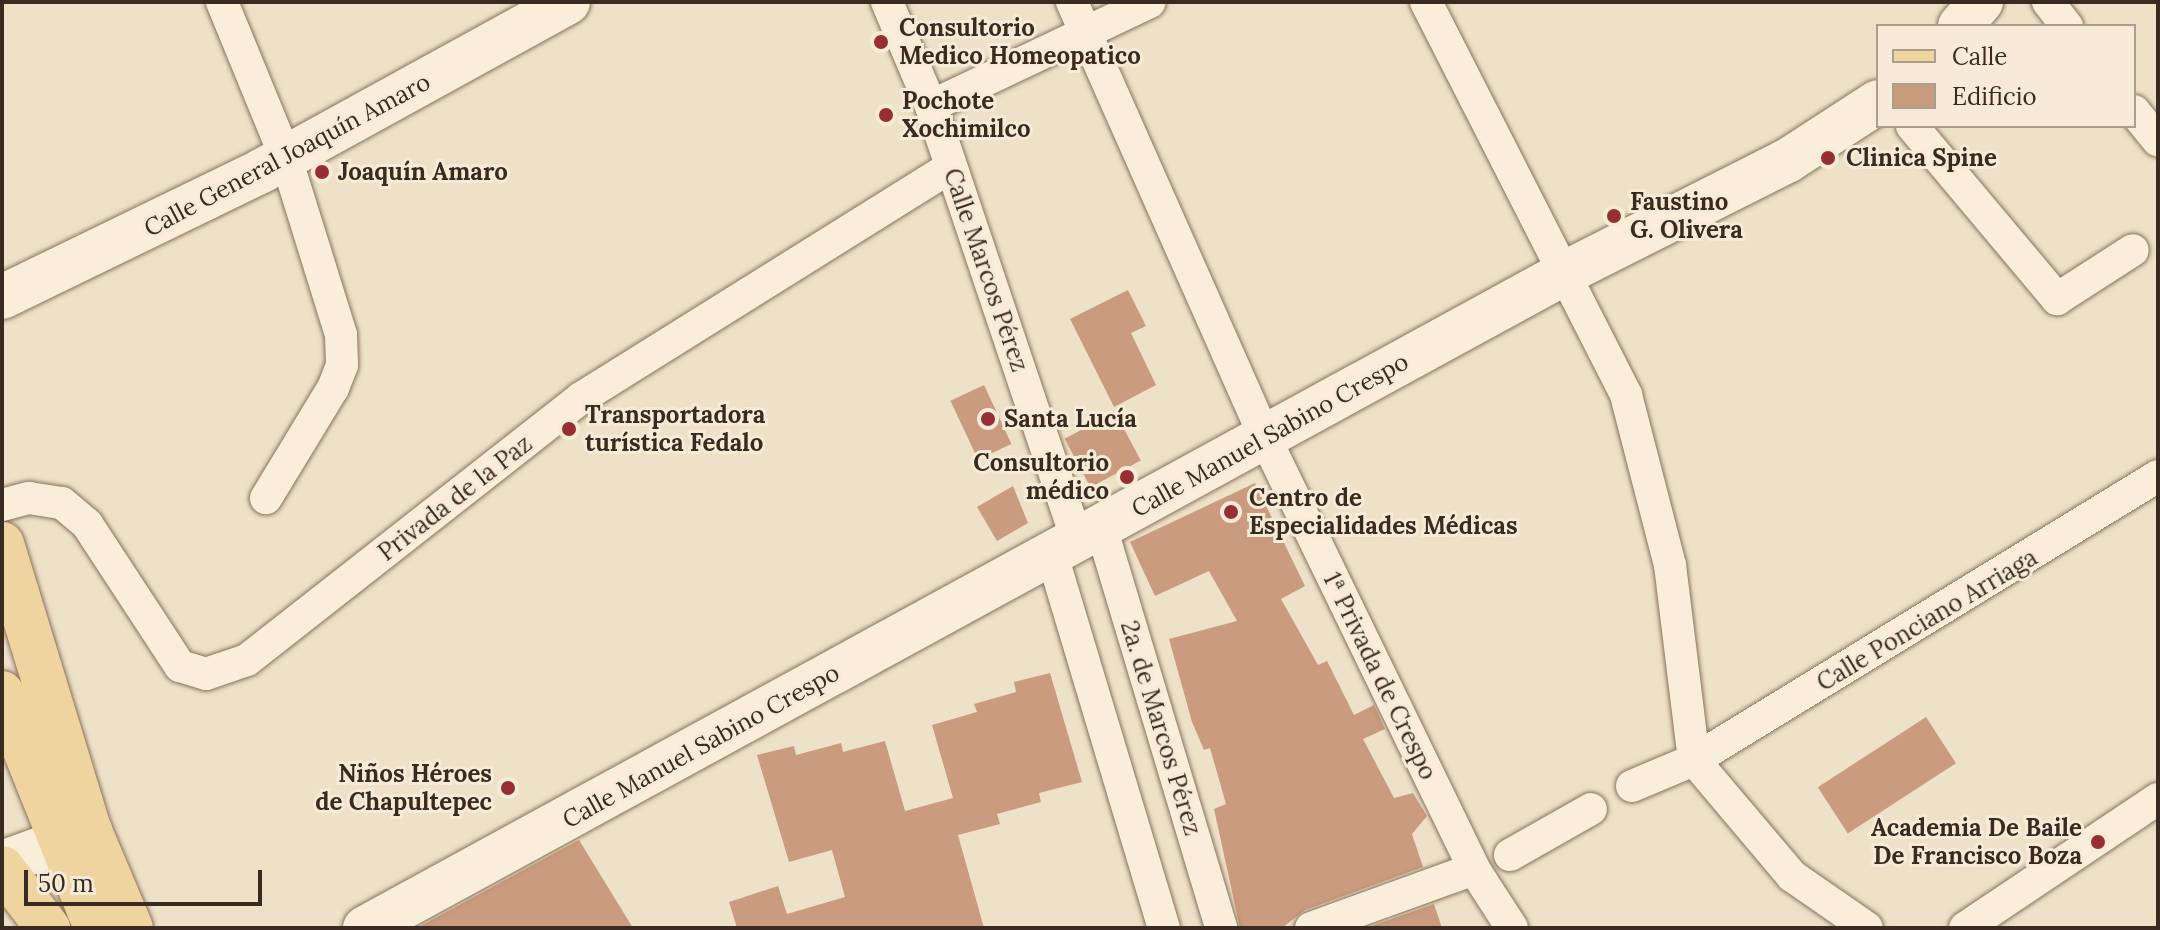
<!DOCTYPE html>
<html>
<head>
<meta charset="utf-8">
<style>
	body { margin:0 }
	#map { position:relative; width:2160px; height:930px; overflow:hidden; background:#ede1c7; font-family:Lora,serif }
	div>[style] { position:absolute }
	.building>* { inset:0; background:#ca9b7e; transform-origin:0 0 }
	.roads { filter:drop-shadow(0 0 2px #89725c) drop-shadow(0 0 2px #89725c) }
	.street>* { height:32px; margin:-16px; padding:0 16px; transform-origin:16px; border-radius:16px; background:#f8eeda }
	.secondary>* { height:44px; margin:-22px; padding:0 22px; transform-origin:22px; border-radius:22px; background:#f8eeda }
	.primary>* { height:44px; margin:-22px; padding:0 22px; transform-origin:22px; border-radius:22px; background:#efd4a0 }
	.dots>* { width:22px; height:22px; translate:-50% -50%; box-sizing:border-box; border:4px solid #f5ebd6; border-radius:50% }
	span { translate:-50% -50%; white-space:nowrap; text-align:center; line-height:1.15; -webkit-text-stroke:6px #f5ebd6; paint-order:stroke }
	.poi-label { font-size:24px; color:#392b20; font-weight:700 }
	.left { translate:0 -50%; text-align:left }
	.right { translate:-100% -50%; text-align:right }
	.street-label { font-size:24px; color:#392b20 }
	.frame { position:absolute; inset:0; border:4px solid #392b20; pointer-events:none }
	.legend { position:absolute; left:1876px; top:24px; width:260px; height:104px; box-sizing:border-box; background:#f5ebd6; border:2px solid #aa9e8d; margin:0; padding:10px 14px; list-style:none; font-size:24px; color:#392b20 }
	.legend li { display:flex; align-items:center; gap:16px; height:40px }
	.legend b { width:40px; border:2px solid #aa9e8d }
	.scale { position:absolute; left:24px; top:870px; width:238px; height:36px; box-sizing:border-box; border:4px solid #392b20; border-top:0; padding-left:10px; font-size:24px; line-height:28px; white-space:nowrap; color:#392b20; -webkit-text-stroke:6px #f5ebd6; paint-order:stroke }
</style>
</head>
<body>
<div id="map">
	<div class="building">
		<div style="clip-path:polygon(1128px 290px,1146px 326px,1131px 333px,1156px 385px,1114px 407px,1070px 319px)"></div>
		<div style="left:984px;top:385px;width:65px;height:37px;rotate:65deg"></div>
		<div style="left:1115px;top:412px;width:55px;height:57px;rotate:62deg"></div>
		<div style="clip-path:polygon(1255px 483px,1305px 586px,1281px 599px,1318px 665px,1327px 661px,1354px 715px,1374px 705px,1385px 729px,1363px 739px,1394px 798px,1413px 793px,1427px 816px,1412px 834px,1423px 867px,1305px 910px,1282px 928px,1240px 928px,1214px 809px,1226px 804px,1210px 748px,1204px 750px,1192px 722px,1169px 639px,1237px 621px,1209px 571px,1155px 596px,1130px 542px)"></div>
		<div style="clip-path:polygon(1013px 486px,1028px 523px,997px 541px,977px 507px)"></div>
		<div style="clip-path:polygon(1050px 673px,1082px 782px,1039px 793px,1041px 802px,997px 814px,1000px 824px,958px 835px,984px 928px,737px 928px,729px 902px,778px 886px,787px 914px,845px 897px,832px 850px,789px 862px,757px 755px,794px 746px,796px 755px,841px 743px,843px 752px,885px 741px,905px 811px,953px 798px,932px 725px,977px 712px,974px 704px,1016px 692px,1014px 682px)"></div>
		<div style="left:1926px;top:717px;width:55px;height:129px;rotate:57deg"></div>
		<div style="clip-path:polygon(579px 840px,633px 928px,417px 928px)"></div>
		<div style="clip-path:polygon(1434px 904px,1442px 928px,1372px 926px)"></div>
	</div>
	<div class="roads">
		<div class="street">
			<div style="left:222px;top:2px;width:169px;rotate:67.7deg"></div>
			<div style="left:286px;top:158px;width:185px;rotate:72.7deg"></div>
			<div style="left:341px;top:335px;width:30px;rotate:88deg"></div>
			<div style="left:342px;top:365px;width:25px;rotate:111deg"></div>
			<div style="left:333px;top:388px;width:129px;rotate:121.3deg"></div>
			<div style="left:887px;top:2px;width:113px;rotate:67.1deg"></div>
			<div style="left:931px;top:106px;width:459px;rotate:71.4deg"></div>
			<div style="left:1072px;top:2px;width:479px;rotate:66.1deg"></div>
			<div style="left:1266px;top:440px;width:477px;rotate:64.1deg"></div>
			<div style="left:1474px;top:869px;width:70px;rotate:57.2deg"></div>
			<div style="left:1426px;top:2px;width:441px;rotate:63deg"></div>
			<div style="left:1626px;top:395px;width:176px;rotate:75.5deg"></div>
			<div style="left:1670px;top:565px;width:196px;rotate:83deg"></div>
			<div style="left:1694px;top:760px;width:152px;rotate:49.8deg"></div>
			<div style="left:1792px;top:876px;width:91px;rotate:34.7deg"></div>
			<div style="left:2048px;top:2px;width:31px;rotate:52deg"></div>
			<div style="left:931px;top:106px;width:242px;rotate:-25.4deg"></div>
			<div style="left:2134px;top:111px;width:38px;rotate:51deg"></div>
			<div style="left:1912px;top:126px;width:226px;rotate:50deg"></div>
			<div style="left:2057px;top:299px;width:90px;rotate:-32.8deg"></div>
			<div style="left:2px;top:505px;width:28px;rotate:-15deg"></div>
			<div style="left:29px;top:498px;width:33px;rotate:9deg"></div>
			<div style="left:62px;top:503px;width:33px;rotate:40deg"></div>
			<div style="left:87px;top:524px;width:170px;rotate:56.8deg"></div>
			<div style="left:180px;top:666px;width:27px;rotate:17deg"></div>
			<div style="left:206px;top:674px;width:43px;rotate:-18.9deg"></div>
			<div style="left:247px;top:660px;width:424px;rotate:-38.1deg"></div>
			<div style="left:581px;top:398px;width:436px;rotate:-32deg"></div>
			<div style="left:1101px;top:527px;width:419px;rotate:73.3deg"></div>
			<div style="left:1052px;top:555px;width:389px;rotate:73.3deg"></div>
			<div style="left:1632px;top:786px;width:67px;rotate:-22.8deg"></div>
			<div style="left:1694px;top:760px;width:544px;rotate:-31.47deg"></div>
			<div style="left:1510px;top:855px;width:93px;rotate:-29.6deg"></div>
			<div style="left:1311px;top:928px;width:173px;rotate:-19.9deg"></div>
			<div style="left:1965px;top:928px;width:232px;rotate:-33.8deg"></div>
		</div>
		<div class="secondary">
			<div style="left:1960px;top:26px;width:32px;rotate:-49deg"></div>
			<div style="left:2px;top:297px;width:290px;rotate:-25.9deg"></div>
			<div style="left:263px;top:170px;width:348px;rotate:-28.8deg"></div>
			<div style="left:2px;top:863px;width:94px;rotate:-20deg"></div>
			<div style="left:365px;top:928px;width:1363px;rotate:-28.63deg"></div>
			<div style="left:1561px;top:275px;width:253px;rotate:-26.8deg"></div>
			<div style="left:1787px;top:161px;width:108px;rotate:-33deg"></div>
		</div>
		<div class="primary">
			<div style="left:2px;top:544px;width:300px;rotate:73deg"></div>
			<div style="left:90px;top:831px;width:105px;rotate:67.1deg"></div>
			<div style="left:2px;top:693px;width:253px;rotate:68.2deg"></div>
			<div style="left:2px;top:868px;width:76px;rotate:52.5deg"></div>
		</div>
	</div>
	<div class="dots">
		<div style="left:881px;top:42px;background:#962e32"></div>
		<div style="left:886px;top:115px;background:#962e32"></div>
		<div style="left:1828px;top:158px;background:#962e32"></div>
		<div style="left:322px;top:172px;background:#962e32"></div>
		<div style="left:1614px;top:216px;background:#962e32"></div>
		<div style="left:988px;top:419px;background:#962e32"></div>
		<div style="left:569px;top:429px;background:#962e32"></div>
		<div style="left:1127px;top:477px;background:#962e32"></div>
		<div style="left:1231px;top:512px;background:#962e32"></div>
		<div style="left:508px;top:788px;background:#962e32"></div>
		<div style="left:2098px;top:842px;background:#962e32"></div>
	</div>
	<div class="poi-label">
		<span class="left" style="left:899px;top:42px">Consultorio<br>Medico Homeopatico</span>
		<span class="left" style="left:902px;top:115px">Pochote<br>Xochimilco</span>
		<span class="left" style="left:1846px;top:158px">Clinica Spine</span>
		<span class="left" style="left:338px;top:172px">Joaquín Amaro</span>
		<span class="left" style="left:1630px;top:216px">Faustino<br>G. Olivera</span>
		<span class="left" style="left:585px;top:429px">Transportadora<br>turística Fedalo</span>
		<span class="left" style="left:1004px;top:419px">Santa Lucía</span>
		<span class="right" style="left:1109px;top:477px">Consultorio<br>médico</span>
		<span class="left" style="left:1249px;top:512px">Centro de<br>Especialidades Médicas</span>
		<span class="right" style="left:492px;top:788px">Niños Héroes<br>de Chapultepec</span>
		<span class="right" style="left:2082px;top:842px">Academia De Baile<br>De Francisco Boza</span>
	</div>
	<div class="street-label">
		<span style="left:287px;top:155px;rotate:-28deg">Calle General Joaquín Amaro</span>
		<span style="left:986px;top:270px;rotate:71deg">Calle Marcos Pérez</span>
		<span style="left:1270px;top:435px;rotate:-29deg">Calle Manuel Sabino Crespo</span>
		<span style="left:455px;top:498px;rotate:-38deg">Privada de la Paz</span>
		<span style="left:1927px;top:620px;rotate:-31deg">Calle Ponciano Arriaga</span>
		<span style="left:1380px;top:676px;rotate:64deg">1ª Privada de Crespo</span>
		<span style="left:1161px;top:728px;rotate:73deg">2a. de Marcos Pérez</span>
		<span style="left:701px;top:746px;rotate:-29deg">Calle Manuel Sabino Crespo</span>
	</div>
	<div class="frame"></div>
	<ul class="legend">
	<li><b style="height:10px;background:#efd4a0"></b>Calle</li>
	<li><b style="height:22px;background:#ca9b7e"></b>Edificio</li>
	</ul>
	<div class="scale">50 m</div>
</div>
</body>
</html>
